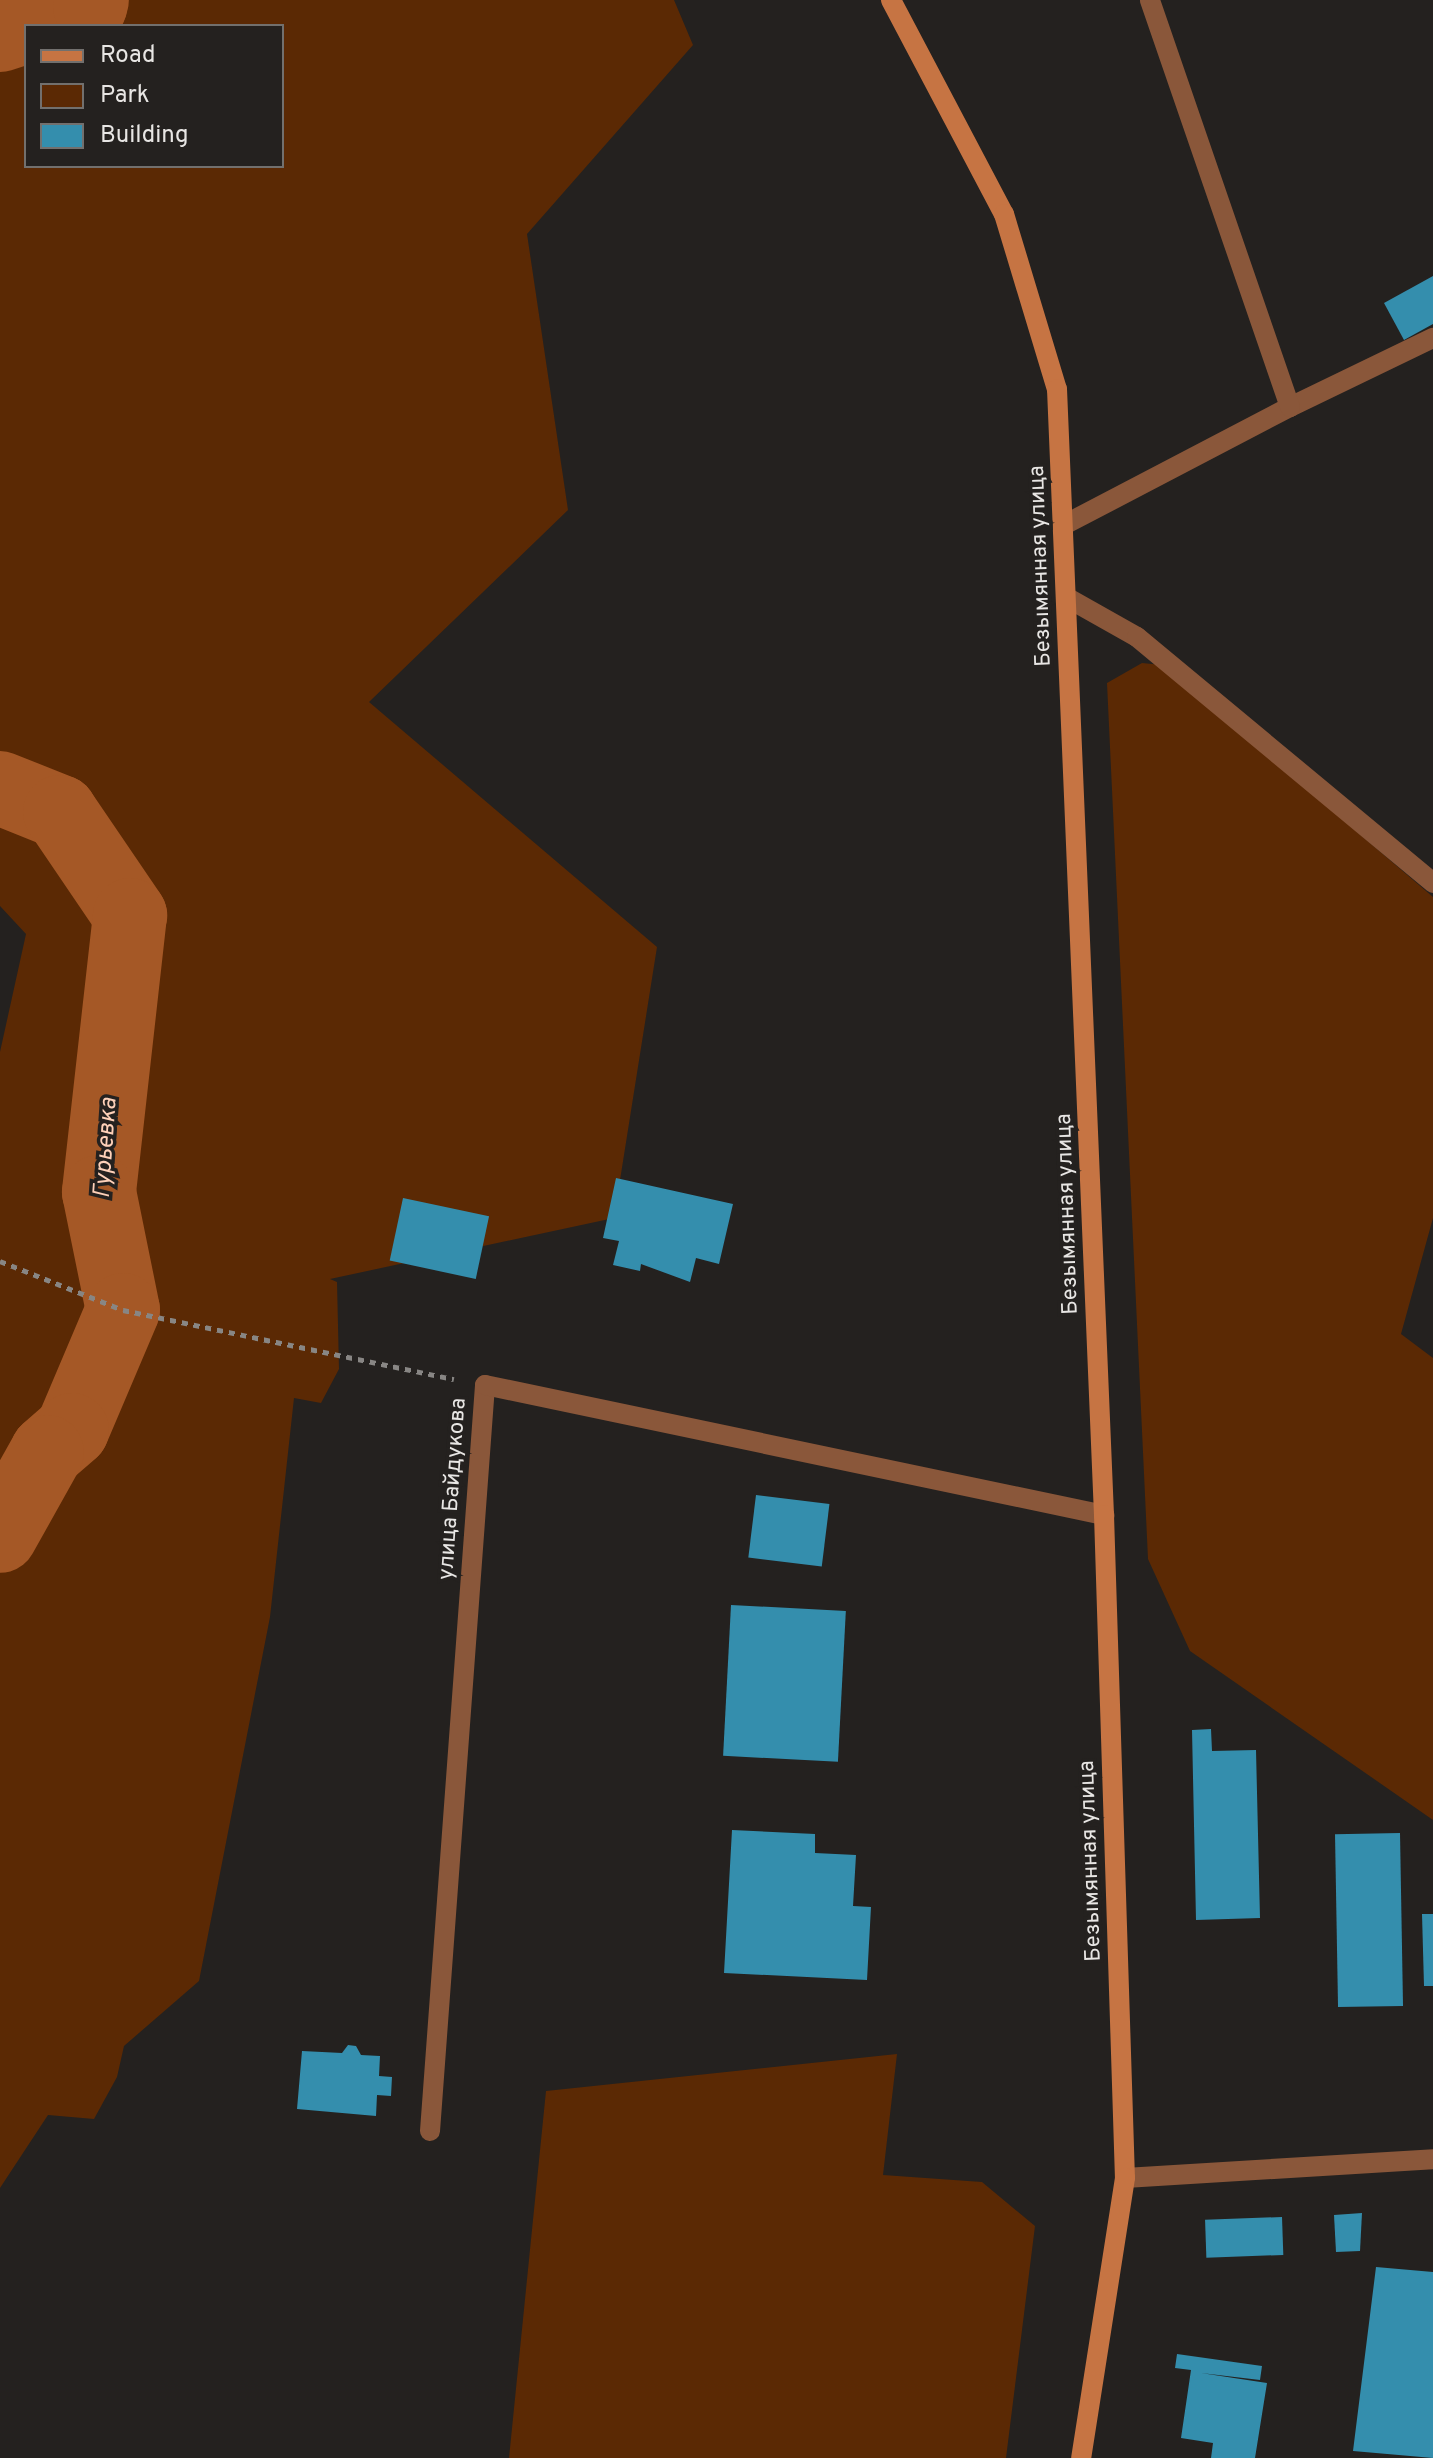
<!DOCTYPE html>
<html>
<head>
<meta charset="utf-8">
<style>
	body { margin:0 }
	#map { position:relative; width:1433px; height:2458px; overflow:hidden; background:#24211f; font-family:Overpass,sans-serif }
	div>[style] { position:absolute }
	.green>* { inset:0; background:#5b2904 }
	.river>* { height:74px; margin:-37px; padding:0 37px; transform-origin:37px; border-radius:37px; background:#a55826 }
	.building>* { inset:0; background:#348ead; transform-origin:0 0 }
	.path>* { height:5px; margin-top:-2.5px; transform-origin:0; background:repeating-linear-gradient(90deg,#888684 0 6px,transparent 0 12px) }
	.lane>* { height:20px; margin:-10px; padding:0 10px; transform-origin:10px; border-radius:10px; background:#8a573a }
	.street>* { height:20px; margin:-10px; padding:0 10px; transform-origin:10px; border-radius:10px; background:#8a573a }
	.secondary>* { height:20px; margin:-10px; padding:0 10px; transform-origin:10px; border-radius:10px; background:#c67443 }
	span { translate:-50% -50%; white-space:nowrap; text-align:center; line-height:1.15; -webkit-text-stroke:7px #24211f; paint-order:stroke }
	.street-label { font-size:22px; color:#e8e6e4 }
	.water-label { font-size:24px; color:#fed1b9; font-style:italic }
	.legend { position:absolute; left:24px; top:24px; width:260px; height:144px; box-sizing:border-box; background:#24211f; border:2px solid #72706e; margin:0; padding:10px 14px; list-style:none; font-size:24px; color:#e8e6e4 }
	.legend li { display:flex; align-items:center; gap:16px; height:40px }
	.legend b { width:40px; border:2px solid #72706e }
</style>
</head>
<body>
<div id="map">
	<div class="green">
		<div style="clip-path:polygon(evenodd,0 0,674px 0,693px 45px,527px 234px,568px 510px,369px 702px,657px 947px,614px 1218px,330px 1279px,337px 1282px,339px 1369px,321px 1403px,294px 1398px,270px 1617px,199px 1981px,124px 2046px,117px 2077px,94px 2119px,48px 2115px,0 2188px,0 1052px,26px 934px,0 906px,0 0,26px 26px,282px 26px,282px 166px,26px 166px,26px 26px)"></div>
		<div style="clip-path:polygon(1142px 663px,1162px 665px,1433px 897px,1433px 1218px,1401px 1334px,1433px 1358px,1433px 1820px,1190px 1651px,1148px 1559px,1107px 683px)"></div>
		<div style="clip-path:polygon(897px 2054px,883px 2175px,982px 2182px,1035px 2226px,1006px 2458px,509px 2458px,546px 2091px)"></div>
	</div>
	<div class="river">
		<div style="left:0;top:35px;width:95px;rotate:-17.9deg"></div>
		<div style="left:90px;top:6px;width:6px;rotate:-72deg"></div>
		<div style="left:0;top:788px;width:65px;rotate:21.8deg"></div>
		<div style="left:60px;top:812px;width:125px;rotate:55.8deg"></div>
		<div style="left:130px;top:915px;width:279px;rotate:96.4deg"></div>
		<div style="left:99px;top:1192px;width:120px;rotate:78.5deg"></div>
		<div style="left:123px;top:1310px;width:130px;rotate:113deg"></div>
		<div style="left:72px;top:1430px;width:33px;rotate:139deg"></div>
		<div style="left:47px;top:1452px;width:96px;rotate:119.2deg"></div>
	</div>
	<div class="building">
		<div style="clip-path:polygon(1433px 276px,1433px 324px,1404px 340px,1384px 303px)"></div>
		<div style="clip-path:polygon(616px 1178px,733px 1204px,719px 1264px,696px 1258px,690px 1282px,641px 1264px,640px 1271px,613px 1265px,619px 1241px,603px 1238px)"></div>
		<div style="left:403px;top:1198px;width:88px;height:64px;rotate:12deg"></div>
		<div style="left:756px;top:1495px;width:74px;height:63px;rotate:7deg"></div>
		<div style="left:731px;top:1605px;width:115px;height:151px;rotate:3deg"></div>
		<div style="clip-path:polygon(1211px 1729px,1212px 1751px,1256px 1750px,1260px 1918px,1196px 1920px,1192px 1730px)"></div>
		<div style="clip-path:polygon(732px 1830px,815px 1834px,815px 1853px,856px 1855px,853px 1906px,871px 1907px,867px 1980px,724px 1973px)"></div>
		<div style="left:1400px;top:1833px;width:173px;height:65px;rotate:89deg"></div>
		<div style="clip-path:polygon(1422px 1914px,1433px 1914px,1433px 1986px,1424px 1986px)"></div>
		<div style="clip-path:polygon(348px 2045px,356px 2046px,361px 2055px,380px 2056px,379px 2076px,392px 2077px,391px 2096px,377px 2095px,376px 2116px,297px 2109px,302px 2051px,342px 2053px)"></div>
		<div style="clip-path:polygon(1362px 2213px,1360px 2251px,1336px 2252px,1334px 2215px)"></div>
		<div style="left:1282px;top:2217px;width:38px;height:77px;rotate:88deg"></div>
		<div style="clip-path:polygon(1376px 2267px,1433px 2272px,1433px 2458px,1353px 2451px)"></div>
		<div style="clip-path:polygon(1177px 2354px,1262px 2366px,1260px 2380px,1201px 2373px,1267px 2383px,1255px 2458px,1211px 2458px,1213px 2443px,1181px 2438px,1191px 2370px,1175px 2368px)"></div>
	</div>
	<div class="path">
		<div style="left:0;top:1261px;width:132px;rotate:21.7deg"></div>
		<div style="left:123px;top:1310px;width:338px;rotate:11.8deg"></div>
	</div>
	<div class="lane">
		<div style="left:1290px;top:407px;width:159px;rotate:-25.8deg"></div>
		<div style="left:1064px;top:525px;width:255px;rotate:-27.6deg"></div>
		<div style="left:1290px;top:407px;width:430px;rotate:-109deg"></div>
		<div style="left:430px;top:2131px;width:748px;rotate:-85.78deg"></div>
		<div style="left:485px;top:1385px;width:633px;rotate:11.86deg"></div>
	</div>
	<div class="street">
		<div style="left:1066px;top:597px;width:81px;rotate:29.4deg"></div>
		<div style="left:1137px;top:637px;width:385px;rotate:39.7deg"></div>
		<div style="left:1125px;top:2178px;width:309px;rotate:-3.5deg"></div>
	</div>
	<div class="secondary">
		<div style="left:891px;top:0;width:242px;rotate:62.2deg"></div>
		<div style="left:1004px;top:214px;width:183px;rotate:73.2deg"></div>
		<div style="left:1057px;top:389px;width:1127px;rotate:87.61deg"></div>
		<div style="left:1104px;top:1515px;width:663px;rotate:88.19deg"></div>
		<div style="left:1125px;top:2178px;width:283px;rotate:98.9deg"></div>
	</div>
	<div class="street-label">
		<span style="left:1041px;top:566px;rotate:-92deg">Безымянная улица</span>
		<span style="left:1068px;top:1214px;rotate:-92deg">Безымянная улица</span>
		<span style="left:453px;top:1489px;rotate:-86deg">улица Байдукова</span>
		<span style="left:1091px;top:1861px;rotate:-92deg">Безымянная улица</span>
	</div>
	<div class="water-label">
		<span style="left:107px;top:1148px;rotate:-86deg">Гурьевка</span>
	</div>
	<ul class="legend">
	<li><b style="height:10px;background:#c67443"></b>Road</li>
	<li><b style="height:22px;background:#5b2904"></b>Park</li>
	<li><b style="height:22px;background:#348ead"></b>Building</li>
	</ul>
</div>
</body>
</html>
